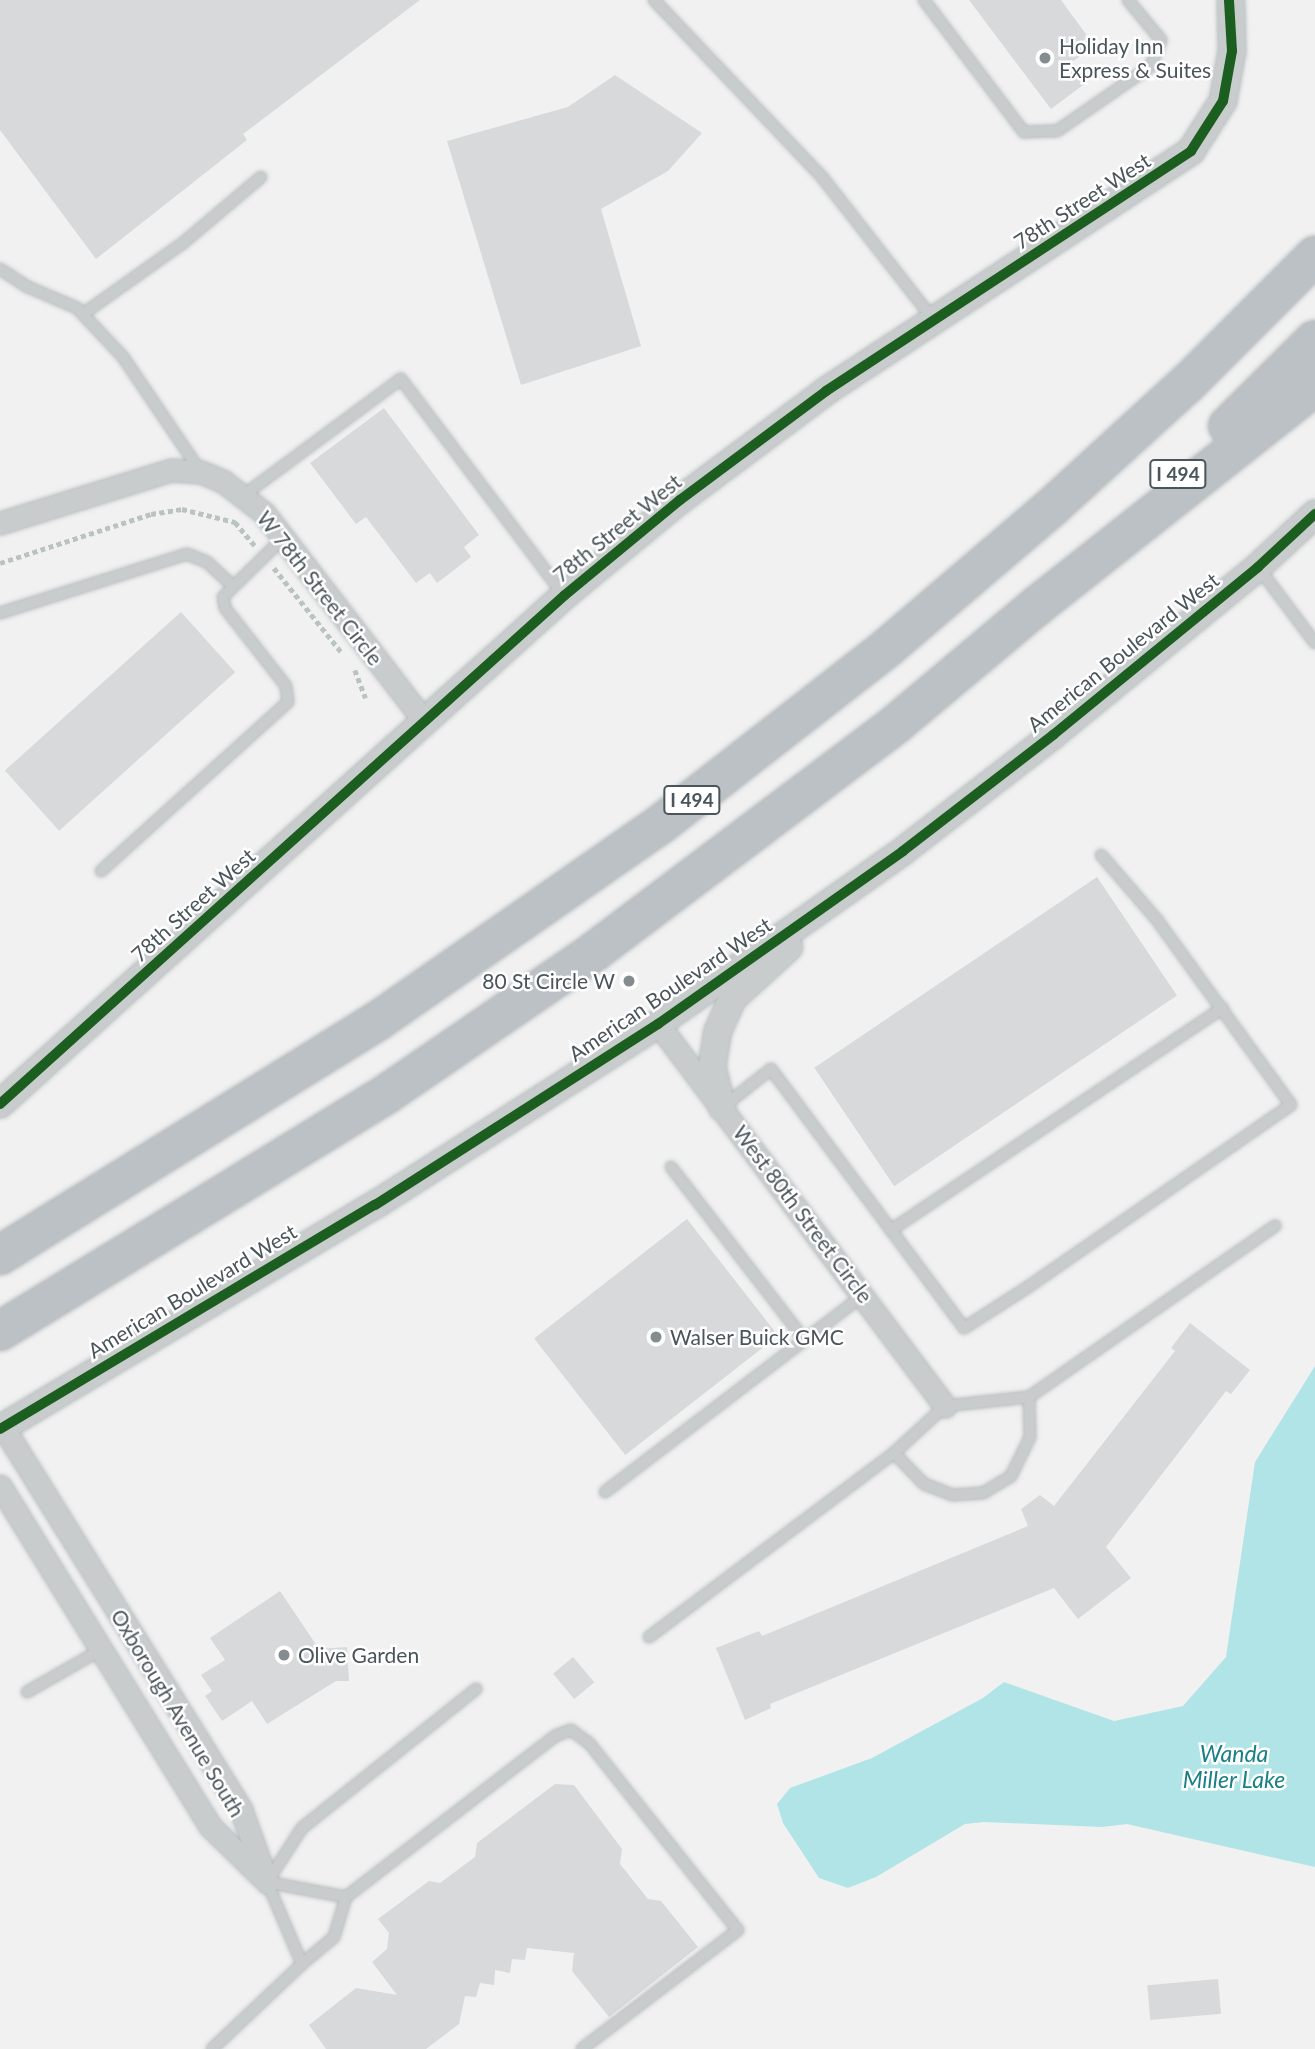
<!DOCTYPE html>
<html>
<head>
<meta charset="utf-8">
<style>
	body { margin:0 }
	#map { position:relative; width:1315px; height:2049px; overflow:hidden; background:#f1f1f1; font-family:Lato,sans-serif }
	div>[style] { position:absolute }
	.water>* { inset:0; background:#b1e4e7 }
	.building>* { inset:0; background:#d7d9da; transform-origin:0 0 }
	.path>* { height:4.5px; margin-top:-2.25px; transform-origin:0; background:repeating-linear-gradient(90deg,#b9c3bf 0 5px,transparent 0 8.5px) }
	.roads { filter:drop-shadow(0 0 2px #b7bcbf) drop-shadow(0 0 2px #b7bcbf) }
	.service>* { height:10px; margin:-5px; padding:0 5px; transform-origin:5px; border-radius:5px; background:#c9cccc }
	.minor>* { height:21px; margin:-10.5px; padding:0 10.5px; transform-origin:10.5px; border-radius:10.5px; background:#c9cccc }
	.tertiary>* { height:26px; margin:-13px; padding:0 13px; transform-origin:13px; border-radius:13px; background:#c9cccc }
	.motorway>* { height:38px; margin:-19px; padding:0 19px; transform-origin:19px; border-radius:19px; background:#bbc1c4 }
	.cycleway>* { height:10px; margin:-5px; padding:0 5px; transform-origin:5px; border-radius:5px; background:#1b5e20 }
	.dots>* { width:19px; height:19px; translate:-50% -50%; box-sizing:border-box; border:4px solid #fff; border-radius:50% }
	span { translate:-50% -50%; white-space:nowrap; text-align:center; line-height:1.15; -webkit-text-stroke:5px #fff; paint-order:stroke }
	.shield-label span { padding:2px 5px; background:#fff; border:2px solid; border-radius:5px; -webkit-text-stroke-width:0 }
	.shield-label { font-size:19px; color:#4a555b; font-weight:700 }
	.poi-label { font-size:21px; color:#4a555b }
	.left { translate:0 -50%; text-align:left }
	.right { translate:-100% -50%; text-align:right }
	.street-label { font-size:21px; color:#4a555b }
	.water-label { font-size:23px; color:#1a8087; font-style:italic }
</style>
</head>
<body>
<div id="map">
	<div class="water">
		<div style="clip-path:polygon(1315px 1366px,1315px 1867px,1127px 1824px,1102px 1827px,984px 1822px,965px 1824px,876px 1877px,848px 1888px,819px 1878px,783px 1823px,777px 1804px,790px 1788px,872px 1758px,983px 1698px,1004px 1682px,1114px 1721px,1183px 1706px,1226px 1657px,1255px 1462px)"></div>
	</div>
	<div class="building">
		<div style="clip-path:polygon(0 0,420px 0,243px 134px,247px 140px,96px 259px,0 130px)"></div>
		<div style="clip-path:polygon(969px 0,1061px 0,1088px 37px,1078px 44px,1085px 53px,1072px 62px,1087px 82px,1051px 109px)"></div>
		<div style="clip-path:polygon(615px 75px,702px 133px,668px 171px,601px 209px,641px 346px,521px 385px,447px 141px,568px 107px)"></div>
		<div style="clip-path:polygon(384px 408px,479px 535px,464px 547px,471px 557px,437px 583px,430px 573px,416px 583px,366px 517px,356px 524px,310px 463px)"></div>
		<div style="left:181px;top:612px;width:81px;height:237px;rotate:48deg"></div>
		<div style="left:1097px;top:877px;width:143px;height:341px;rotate:56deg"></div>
		<div style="left:687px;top:1219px;width:148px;height:194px;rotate:52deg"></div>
		<div style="clip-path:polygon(1190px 1323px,1250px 1370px,1231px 1394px,1226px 1391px,1106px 1547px,1131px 1578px,1078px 1619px,1054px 1588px,770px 1704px,771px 1708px,745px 1720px,716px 1648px,759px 1631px,762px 1636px,1028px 1526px,1021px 1509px,1040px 1495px,1054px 1506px,1175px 1351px,1171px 1348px)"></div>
		<div style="clip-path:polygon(280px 1591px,319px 1649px,347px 1647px,349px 1681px,336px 1681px,267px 1724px,252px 1701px,222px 1721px,205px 1696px,212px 1691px,201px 1675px,225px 1660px,210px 1638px)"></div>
		<div style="left:573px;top:1657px;width:33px;height:26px;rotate:50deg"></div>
		<div style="clip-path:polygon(555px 1784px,574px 1785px,622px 1849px,620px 1864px,648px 1899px,661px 1901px,698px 1947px,609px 2017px,572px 1971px,574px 1953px,527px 1948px,525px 1960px,512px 1959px,510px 1973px,495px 1970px,494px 1985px,480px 1983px,476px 1997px,465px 1996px,459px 2024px,426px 2049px,326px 2049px,309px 2025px,356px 1988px,397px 1995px,372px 1962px,387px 1949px,389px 1933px,378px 1919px,429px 1881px,440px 1883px,475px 1857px,477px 1843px)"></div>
		<div style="left:1218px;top:1979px;width:35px;height:71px;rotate:85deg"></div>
	</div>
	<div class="path">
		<div style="left:0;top:563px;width:159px;rotate:-18deg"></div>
		<div style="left:151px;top:514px;width:31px;rotate:-9deg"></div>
		<div style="left:182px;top:509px;width:55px;rotate:13.8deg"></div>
		<div style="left:235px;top:522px;width:31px;rotate:50deg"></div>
		<div style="left:274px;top:568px;width:110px;rotate:51.3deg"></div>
		<div style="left:355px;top:670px;width:30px;rotate:69deg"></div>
	</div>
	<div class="roads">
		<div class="service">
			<div style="left:654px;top:0;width:244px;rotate:46.5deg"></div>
			<div style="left:822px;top:177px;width:180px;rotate:52deg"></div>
			<div style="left:924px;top:0;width:166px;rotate:52.9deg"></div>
			<div style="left:1024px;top:132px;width:33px;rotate:-2deg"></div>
			<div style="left:1057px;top:131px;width:114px;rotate:-34.7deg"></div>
			<div style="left:1151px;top:66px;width:28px;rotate:-69deg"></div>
			<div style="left:1161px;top:40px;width:52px;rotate:-129.5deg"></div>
			<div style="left:0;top:269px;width:33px;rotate:33deg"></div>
			<div style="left:28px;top:287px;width:53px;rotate:23.2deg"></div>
			<div style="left:77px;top:308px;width:67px;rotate:46.8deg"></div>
			<div style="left:123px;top:357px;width:139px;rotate:55.9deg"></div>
			<div style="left:83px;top:314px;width:123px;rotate:-35.4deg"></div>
			<div style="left:183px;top:243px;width:102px;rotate:-40.2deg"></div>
			<div style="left:244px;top:495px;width:195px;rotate:-36.5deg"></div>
			<div style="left:401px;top:379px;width:271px;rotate:53deg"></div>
			<div style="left:1258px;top:567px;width:95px;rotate:53.1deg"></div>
			<div style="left:0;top:613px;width:196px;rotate:-17.5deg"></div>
			<div style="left:187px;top:554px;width:22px;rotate:22deg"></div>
			<div style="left:207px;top:562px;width:33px;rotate:43deg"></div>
			<div style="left:101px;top:871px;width:252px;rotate:-42.1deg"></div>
			<div style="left:288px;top:702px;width:16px;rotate:-97deg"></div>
			<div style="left:286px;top:686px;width:99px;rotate:-128deg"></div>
			<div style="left:225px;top:608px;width:11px;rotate:-100deg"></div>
			<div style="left:223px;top:597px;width:84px;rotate:-44.5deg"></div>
			<div style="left:724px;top:1106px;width:60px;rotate:-38.2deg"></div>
			<div style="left:771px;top:1069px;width:323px;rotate:53.3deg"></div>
			<div style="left:964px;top:1328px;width:72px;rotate:-32.6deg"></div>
			<div style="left:1025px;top:1289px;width:323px;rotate:-34.7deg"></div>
			<div style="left:1291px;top:1105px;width:227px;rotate:-125.9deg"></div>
			<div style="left:1158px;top:921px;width:87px;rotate:-130.8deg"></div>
			<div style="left:671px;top:1167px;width:217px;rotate:52.3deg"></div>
			<div style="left:891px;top:1230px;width:399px;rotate:-33.8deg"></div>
			<div style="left:894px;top:1453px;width:43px;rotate:45.9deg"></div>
			<div style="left:924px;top:1484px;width:31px;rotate:21deg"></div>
			<div style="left:953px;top:1495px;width:30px;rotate:-4deg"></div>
			<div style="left:983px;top:1493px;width:33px;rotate:-31deg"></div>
			<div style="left:1011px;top:1476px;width:43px;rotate:-64deg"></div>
			<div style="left:1030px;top:1437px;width:40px;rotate:-91.4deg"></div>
			<div style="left:1029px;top:1397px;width:300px;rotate:-34.8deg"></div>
			<div style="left:605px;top:1492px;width:325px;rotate:-37.3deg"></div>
			<div style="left:649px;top:1637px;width:306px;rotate:-36.9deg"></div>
			<div style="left:894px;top:1453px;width:69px;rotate:-42.7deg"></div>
			<div style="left:945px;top:1406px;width:84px;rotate:-6.1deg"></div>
			<div style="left:27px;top:1692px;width:89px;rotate:-29.7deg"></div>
			<div style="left:267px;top:1882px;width:80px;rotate:10.8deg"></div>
			<div style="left:346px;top:1897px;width:264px;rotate:-37.6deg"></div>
			<div style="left:555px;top:1736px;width:17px;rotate:-21deg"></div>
			<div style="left:571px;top:1730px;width:22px;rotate:36deg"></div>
			<div style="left:589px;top:1743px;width:239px;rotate:51.5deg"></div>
			<div style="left:738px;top:1930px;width:196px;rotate:142.7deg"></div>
			<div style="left:267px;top:1882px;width:64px;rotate:-57.1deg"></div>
			<div style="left:302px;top:1828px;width:223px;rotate:-38.6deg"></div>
			<div style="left:302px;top:1964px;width:42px;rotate:-40.2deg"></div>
			<div style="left:334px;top:1937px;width:42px;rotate:-73.3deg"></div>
			<div style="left:212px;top:2049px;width:124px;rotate:-43.4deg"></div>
			<div style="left:302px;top:1964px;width:89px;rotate:-113.1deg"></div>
		</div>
		<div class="minor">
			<div style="left:0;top:523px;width:179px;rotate:-17.2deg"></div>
			<div style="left:171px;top:470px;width:30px;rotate:4deg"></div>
			<div style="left:201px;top:472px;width:25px;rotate:23deg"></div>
			<div style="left:224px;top:482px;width:51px;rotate:37.8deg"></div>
			<div style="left:264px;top:513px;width:262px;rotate:52.4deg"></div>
			<div style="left:658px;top:1024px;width:478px;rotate:53.1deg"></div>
			<div style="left:3px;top:1427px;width:451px;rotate:58.1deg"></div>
			<div style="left:241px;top:1810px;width:77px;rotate:70.1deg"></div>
			<div style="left:0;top:1486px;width:401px;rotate:58.3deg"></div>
			<div style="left:211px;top:1827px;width:73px;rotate:44.4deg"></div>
		</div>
		<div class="tertiary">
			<div style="left:0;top:1104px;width:760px;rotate:-42.02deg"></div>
			<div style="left:565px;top:595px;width:149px;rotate:-39.6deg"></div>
			<div style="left:680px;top:500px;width:182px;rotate:-36.7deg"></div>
			<div style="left:826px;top:391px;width:437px;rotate:-33.3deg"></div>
			<div style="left:1191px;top:151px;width:59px;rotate:-57.4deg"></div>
			<div style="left:1223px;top:101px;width:51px;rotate:-79.8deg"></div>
			<div style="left:1232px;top:51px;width:48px;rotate:-91.2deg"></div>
			<div style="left:722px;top:1107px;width:41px;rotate:-104deg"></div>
			<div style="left:712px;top:1067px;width:36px;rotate:-81deg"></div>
			<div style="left:718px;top:1031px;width:35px;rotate:-66deg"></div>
			<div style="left:732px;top:999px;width:77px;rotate:-42.4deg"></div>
			<div style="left:0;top:1429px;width:437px;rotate:-30.9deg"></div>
			<div style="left:375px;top:1205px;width:336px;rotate:-32.6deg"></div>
			<div style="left:658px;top:1024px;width:300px;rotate:-35.2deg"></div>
			<div style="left:903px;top:851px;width:190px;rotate:-37.7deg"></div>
			<div style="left:1053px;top:735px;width:265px;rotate:-39.3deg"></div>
			<div style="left:1258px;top:567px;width:78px;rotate:-42.9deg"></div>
		</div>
		<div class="motorway">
			<div style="left:1228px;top:426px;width:122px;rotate:-44.7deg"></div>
			<div style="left:0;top:1255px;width:446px;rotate:-31.8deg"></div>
			<div style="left:379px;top:1020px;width:343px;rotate:-34.8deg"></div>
			<div style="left:661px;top:824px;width:288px;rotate:-37.9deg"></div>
			<div style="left:888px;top:647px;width:216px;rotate:-40.5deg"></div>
			<div style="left:1052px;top:507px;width:184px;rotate:-42.4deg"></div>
			<div style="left:1188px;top:383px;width:180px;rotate:-45deg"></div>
			<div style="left:0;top:1331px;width:455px;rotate:-31.5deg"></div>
			<div style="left:388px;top:1093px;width:251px;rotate:-34.4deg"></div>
			<div style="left:595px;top:951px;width:377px;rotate:-37deg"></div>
			<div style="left:896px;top:724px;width:185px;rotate:-40deg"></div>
			<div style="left:1038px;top:605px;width:353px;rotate:-38.3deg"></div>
		</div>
	</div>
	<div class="cycleway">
		<div style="left:0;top:1104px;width:760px;rotate:-42.02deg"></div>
		<div style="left:565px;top:595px;width:149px;rotate:-39.6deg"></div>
		<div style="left:680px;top:500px;width:182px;rotate:-36.7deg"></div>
		<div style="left:826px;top:391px;width:437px;rotate:-33.3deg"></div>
		<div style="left:1191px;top:151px;width:59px;rotate:-57.4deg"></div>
		<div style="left:1223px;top:101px;width:51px;rotate:-79.8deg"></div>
		<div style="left:1232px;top:51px;width:51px;rotate:-93.4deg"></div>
		<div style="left:0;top:1429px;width:437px;rotate:-30.9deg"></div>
		<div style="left:375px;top:1205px;width:336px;rotate:-32.6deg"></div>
		<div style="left:658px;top:1024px;width:300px;rotate:-35.2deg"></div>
		<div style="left:903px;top:851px;width:190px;rotate:-37.7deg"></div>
		<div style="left:1053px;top:735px;width:265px;rotate:-39.3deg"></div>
		<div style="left:1258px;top:567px;width:78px;rotate:-42.9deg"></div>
	</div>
	<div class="dots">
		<div style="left:1045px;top:58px;background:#848c90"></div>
		<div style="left:629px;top:981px;background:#848c90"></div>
		<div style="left:656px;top:1337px;background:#848c90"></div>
		<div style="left:284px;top:1655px;background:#848c90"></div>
	</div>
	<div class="shield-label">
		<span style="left:1178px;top:474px">I 494</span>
		<span style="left:692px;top:800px">I 494</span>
	</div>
	<div class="poi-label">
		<span class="left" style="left:1059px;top:58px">Holiday Inn<br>Express &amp; Suites</span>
		<span class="right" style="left:615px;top:981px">80 St Circle W</span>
		<span class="left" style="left:670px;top:1337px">Walser Buick GMC</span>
		<span class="left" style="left:298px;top:1655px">Olive Garden</span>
	</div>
	<div class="street-label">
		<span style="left:1082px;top:201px;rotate:-33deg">78th Street West</span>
		<span style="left:617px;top:528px;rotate:-39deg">78th Street West</span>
		<span style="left:320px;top:588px;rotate:52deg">W 78th Street Circle</span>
		<span style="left:1123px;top:652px;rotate:-39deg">American Boulevard West</span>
		<span style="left:193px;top:905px;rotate:-42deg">78th Street West</span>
		<span style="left:670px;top:989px;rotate:-34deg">American Boulevard West</span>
		<span style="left:803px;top:1214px;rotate:53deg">West 80th Street Circle</span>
		<span style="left:192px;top:1291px;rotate:-31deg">American Boulevard West</span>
		<span style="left:178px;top:1713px;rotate:59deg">Oxborough Avenue South</span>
	</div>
	<div class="water-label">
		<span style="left:1234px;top:1766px">Wanda<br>Miller Lake</span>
	</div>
</div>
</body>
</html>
